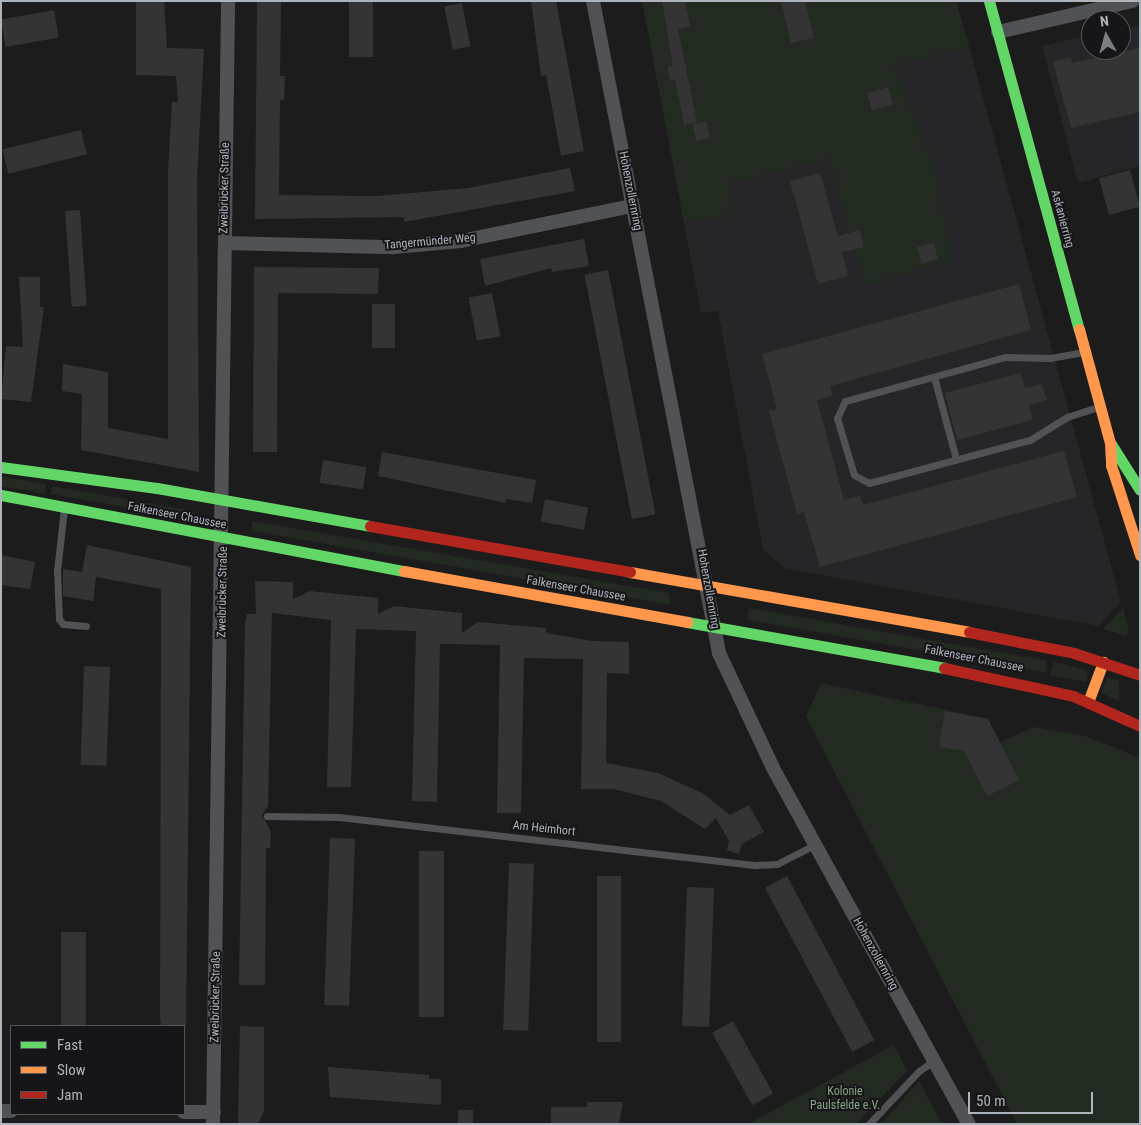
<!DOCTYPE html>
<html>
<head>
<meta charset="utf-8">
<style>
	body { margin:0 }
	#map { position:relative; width:1141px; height:1125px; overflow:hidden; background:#1c1c1c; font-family:"Roboto Condensed",sans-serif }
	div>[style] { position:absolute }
	.built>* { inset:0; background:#262628 }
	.green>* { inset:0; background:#222a22; transform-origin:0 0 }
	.building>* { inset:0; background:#343434; transform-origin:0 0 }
	.lane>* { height:7px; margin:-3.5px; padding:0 3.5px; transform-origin:3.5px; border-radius:3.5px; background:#505255 }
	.street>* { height:14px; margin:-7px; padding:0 7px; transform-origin:7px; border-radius:7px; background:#505255 }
	.fast>* { height:11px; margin:-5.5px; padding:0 5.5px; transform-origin:5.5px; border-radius:5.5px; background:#63d668 }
	.slow>* { height:11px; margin:-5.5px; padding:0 5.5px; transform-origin:5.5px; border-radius:5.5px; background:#ff974d }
	.jam>* { height:11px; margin:-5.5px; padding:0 5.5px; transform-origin:5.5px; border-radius:5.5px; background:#b3261e }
	span { translate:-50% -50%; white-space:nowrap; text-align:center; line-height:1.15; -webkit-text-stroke:4px #161618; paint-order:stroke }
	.street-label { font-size:12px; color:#aeb4bc }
	.park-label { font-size:12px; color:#88a785 }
	.frame { position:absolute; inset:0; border:2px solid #aeb4bc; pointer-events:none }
	.legend { position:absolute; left:10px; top:1025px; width:175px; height:90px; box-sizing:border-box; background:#161618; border:1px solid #53555a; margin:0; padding:6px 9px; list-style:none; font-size:15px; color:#aeb4bc }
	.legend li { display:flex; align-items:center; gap:10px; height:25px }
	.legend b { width:25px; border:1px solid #53555a }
	.north { position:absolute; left:1081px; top:10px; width:50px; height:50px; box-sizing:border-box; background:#161618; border:1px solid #53555a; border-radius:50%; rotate:353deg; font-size:14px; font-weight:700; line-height:20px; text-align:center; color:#aeb4bc }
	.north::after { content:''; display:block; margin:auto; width:18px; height:22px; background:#7b7f84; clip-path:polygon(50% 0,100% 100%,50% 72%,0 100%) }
	.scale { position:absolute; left:968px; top:1092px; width:125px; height:22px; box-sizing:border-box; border:2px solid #aeb4bc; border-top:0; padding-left:6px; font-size:15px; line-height:18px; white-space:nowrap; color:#aeb4bc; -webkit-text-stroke:4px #161618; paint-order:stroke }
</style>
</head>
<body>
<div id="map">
	<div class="built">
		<div style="clip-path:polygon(1140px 25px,1140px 166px,1078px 183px,1042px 46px,1091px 35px,1091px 50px,1121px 50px,1121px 29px)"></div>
		<div style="clip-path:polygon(969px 46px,1121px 602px,1099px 626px,784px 568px,763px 549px,718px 311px,701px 313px,684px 223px,734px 214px,729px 184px,828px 159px,843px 200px,933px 162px,894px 66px)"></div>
	</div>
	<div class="green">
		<div style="clip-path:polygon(642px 1px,956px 1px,969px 46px,894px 66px,933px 162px,953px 261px,866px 285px,828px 159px,730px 184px,734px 214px,684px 223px)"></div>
		<div style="left:1px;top:476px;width:46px;height:10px;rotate:10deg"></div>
		<div style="left:52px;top:486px;width:145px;height:8px;rotate:10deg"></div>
		<div style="clip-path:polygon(251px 521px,669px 593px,671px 605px,253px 531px)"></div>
		<div style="clip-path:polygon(1123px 607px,1129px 632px,1125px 636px,1103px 629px)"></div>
		<div style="left:749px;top:608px;width:303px;height:12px;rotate:10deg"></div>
		<div style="clip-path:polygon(1054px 662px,1083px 669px,1088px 674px,1086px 682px,1050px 675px)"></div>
		<div style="clip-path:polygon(1107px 677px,1119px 681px,1119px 701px,1101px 693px)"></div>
		<div style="clip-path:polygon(821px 683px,988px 719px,1000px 742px,1034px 727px,1085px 736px,1140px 758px,1140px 1124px,1017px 1124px,806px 717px)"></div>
		<div style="clip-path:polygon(894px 1045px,907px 1071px,856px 1124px,748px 1124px)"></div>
		<div style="clip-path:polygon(919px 1081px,942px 1124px,881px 1124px)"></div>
	</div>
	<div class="building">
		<div style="clip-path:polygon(136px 1px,164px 1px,167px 48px,204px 49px,197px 178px,199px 472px,81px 450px,82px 394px,62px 391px,63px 364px,108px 372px,108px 428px,168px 439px,168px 171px,172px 102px,178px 102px,176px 76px,136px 75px)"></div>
		<div style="clip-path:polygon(257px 1px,281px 1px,280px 76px,285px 76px,284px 100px,280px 100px,279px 195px,377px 196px,468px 188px,570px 168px,575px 191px,404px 222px,404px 217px,255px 219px)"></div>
		<div style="left:349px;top:1px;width:24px;height:56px"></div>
		<div style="clip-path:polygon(531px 1px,556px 1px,584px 151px,561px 156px,546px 75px,541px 76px)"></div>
		<div style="clip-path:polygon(662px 1px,685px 1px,690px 26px,678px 29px,697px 122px,684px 125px,675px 79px,670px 80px,667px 67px,673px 66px)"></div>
		<div style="clip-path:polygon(781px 1px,805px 1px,814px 38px,791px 43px)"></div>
		<div style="left:462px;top:3px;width:44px;height:18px;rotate:79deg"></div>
		<div style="left:54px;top:10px;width:28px;height:54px;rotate:80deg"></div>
		<div style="clip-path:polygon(1140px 48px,1140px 112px,1071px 128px,1053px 62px,1071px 57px,1072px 63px)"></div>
		<div style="left:888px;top:87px;width:18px;height:22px;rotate:74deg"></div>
		<div style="left:706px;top:121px;width:17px;height:14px;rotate:77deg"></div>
		<div style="left:81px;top:130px;width:25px;height:81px;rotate:76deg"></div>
		<div style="left:1130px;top:170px;width:38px;height:32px;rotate:75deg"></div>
		<div style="clip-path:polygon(820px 173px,838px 236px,860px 230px,864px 247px,842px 252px,848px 276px,818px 284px,790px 181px)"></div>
		<div style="left:80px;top:210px;width:96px;height:15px;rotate:86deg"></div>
		<div style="clip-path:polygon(584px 239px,589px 266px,552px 272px,551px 268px,485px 286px,480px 259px)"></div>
		<div style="left:934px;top:243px;width:17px;height:17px;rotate:77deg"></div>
		<div style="clip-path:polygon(254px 267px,379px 268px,378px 294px,278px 293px,277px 452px,253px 452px)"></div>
		<div style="left:608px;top:270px;width:249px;height:24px;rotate:79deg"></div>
		<div style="clip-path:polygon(19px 277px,40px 277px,40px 307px,44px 307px,31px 402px,1px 399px,6px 346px,23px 347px)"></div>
		<div style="clip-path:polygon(1019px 284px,1031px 330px,830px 386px,833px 396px,817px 400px,844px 500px,860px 496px,863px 505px,1064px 451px,1077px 497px,820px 567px,804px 512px,797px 514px,769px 411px,777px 409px,762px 354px)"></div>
		<div style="left:492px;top:293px;width:44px;height:24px;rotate:79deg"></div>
		<div style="left:372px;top:304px;width:23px;height:44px"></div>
		<div style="clip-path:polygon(1021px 373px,1025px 388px,1042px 384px,1047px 400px,1029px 405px,1033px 420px,957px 440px,945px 393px)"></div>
		<div style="clip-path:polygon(382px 452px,536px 480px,532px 503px,506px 499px,506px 503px,378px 476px)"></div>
		<div style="left:323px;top:460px;width:44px;height:23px;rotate:9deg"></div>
		<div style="left:545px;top:499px;width:44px;height:23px;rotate:11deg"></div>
		<div style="clip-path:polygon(87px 545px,191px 567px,186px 1026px,161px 1026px,160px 1016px,161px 589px,96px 577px,93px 601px,63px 596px,63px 569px,82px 572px)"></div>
		<div style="clip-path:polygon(1px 555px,35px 562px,30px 589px,1px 585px)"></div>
		<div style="clip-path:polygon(255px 581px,293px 582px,293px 599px,310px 591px,378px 598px,378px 614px,394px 606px,462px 613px,462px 633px,478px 622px,546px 628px,546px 633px,592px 641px,629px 642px,629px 674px,607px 673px,606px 763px,658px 773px,704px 794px,730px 815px,749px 805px,764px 832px,742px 844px,739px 854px,727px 850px,729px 841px,716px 818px,705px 829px,661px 801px,614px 789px,581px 789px,583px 659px,524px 658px,521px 813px,497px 813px,500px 645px,440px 644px,437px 802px,412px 801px,416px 631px,356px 629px,351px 787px,327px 787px,331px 620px,272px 613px,268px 806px,262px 815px,271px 832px,270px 848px,266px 848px,265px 985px,239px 985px,245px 624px,247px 614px,256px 614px)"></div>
		<div style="left:84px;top:666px;width:26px;height:99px;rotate:2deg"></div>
		<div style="clip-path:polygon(945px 711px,988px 719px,1019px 780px,987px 796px,964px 751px,939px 747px)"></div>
		<div style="left:330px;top:838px;width:25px;height:167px;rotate:2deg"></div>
		<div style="left:419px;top:851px;width:25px;height:166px"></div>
		<div style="left:509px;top:863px;width:25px;height:167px;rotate:2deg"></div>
		<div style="left:597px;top:876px;width:24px;height:166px"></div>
		<div style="left:787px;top:876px;width:186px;height:25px;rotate:62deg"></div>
		<div style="left:687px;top:887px;width:27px;height:139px;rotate:2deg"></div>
		<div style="left:61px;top:932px;width:25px;height:94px"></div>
		<div style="left:733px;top:1021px;width:83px;height:24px;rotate:61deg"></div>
		<div style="clip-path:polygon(240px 1026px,264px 1027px,264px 1111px,258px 1124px,238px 1124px)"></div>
		<div style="clip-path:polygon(328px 1067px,429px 1075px,429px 1079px,441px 1079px,441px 1105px,330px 1097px)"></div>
		<div style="clip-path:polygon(587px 1102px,623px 1102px,619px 1124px,551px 1124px,551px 1107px,587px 1107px)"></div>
		<div style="left:458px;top:1110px;width:15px;height:14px"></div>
	</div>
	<div class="lane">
		<div style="left:1084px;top:352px;width:34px;rotate:170deg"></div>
		<div style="left:1051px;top:358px;width:46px;rotate:-178.8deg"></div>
		<div style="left:1005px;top:357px;width:166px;rotate:164.6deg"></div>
		<div style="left:845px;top:401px;width:19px;rotate:115deg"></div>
		<div style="left:837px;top:418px;width:59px;rotate:73.4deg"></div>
		<div style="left:854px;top:475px;width:17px;rotate:28deg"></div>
		<div style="left:869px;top:483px;width:167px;rotate:-15deg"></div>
		<div style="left:1030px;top:440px;width:44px;rotate:-31.9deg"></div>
		<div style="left:1067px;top:417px;width:33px;rotate:-18deg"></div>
		<div style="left:934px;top:377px;width:85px;rotate:75deg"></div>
		<div style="left:64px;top:509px;width:61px;rotate:96.5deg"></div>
		<div style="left:57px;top:570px;width:49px;rotate:87.7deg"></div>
		<div style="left:59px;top:619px;width:6px;rotate:51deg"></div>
		<div style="left:63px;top:624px;width:23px;rotate:5deg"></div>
		<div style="left:267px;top:816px;width:72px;rotate:0.8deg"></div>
		<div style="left:339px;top:817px;width:420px;rotate:6.6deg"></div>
		<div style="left:756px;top:865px;width:21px;rotate:-3deg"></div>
		<div style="left:777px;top:864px;width:42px;rotate:-27.2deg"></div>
		<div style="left:869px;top:1124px;width:73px;rotate:-46.7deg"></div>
		<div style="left:919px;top:1071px;width:19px;rotate:-35deg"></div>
	</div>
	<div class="street">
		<div style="left:593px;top:1px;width:664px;rotate:79.06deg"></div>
		<div style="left:719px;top:653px;width:127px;rotate:64.8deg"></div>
		<div style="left:773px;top:768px;width:406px;rotate:61.2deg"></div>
		<div style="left:998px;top:32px;width:138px;rotate:-13deg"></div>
		<div style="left:225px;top:243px;width:169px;rotate:1.4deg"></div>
		<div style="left:394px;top:247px;width:67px;rotate:-5.1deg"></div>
		<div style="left:461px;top:241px;width:175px;rotate:-11.6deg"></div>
		<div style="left:1px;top:1111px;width:10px"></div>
		<div style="left:184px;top:1112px;width:30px"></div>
		<div style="left:213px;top:1124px;width:1123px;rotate:-89.23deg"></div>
	</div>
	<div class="fast">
		<div style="left:989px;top:1px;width:340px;rotate:74.7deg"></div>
		<div style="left:1111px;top:444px;width:54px;rotate:57.8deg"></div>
		<div style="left:1px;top:467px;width:157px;rotate:7.7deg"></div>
		<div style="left:157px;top:488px;width:216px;rotate:10.1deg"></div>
		<div style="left:1px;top:495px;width:410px;rotate:10.7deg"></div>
		<div style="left:687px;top:622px;width:261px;rotate:10.1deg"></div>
	</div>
	<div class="slow">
		<div style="left:1079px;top:329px;width:118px;rotate:74.8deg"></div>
		<div style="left:1110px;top:443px;width:22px;rotate:87deg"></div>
		<div style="left:1111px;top:465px;width:95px;rotate:72.1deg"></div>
		<div style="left:404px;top:571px;width:288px;rotate:10.2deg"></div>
		<div style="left:630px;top:572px;width:344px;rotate:10deg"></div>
		<div style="left:1088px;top:702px;width:43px;rotate:-69.4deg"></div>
	</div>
	<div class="jam">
		<div style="left:370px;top:526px;width:264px;rotate:10deg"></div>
		<div style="left:969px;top:632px;width:107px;rotate:11.3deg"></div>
		<div style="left:1074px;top:653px;width:70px;rotate:18.4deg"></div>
		<div style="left:944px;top:668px;width:132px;rotate:12.2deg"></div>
		<div style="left:1073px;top:696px;width:73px;rotate:24.1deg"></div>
	</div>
	<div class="street-label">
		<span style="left:225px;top:188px;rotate:-89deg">Zweibrücker Straße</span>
		<span style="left:630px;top:191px;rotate:79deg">Hohenzollernring</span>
		<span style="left:1062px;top:219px;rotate:75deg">Askanierring</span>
		<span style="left:430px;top:242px;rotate:-5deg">Tangermünder Weg</span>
		<span style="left:177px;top:516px;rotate:11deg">Falkenseer Chaussee</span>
		<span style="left:576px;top:589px;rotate:10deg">Falkenseer Chaussee</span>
		<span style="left:708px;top:589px;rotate:80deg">Hohenzollernring</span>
		<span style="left:223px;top:592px;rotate:-89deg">Zweibrücker Straße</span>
		<span style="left:974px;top:659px;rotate:11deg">Falkenseer Chaussee</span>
		<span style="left:544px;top:829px;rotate:6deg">Am Heimhort</span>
		<span style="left:875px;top:954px;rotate:61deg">Hohenzollernring</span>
		<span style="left:216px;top:997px;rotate:-89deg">Zweibrücker Straße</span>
	</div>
	<div class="park-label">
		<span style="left:845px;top:1099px">Kolonie<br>Paulsfelde e.V.</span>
	</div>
	<div class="frame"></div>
	<ul class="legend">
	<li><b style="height:6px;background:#63d668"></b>Fast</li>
	<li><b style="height:6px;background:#ff974d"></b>Slow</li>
	<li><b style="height:6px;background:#b3261e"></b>Jam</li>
	</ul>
	<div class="north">N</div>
	<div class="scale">50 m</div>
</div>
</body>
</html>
